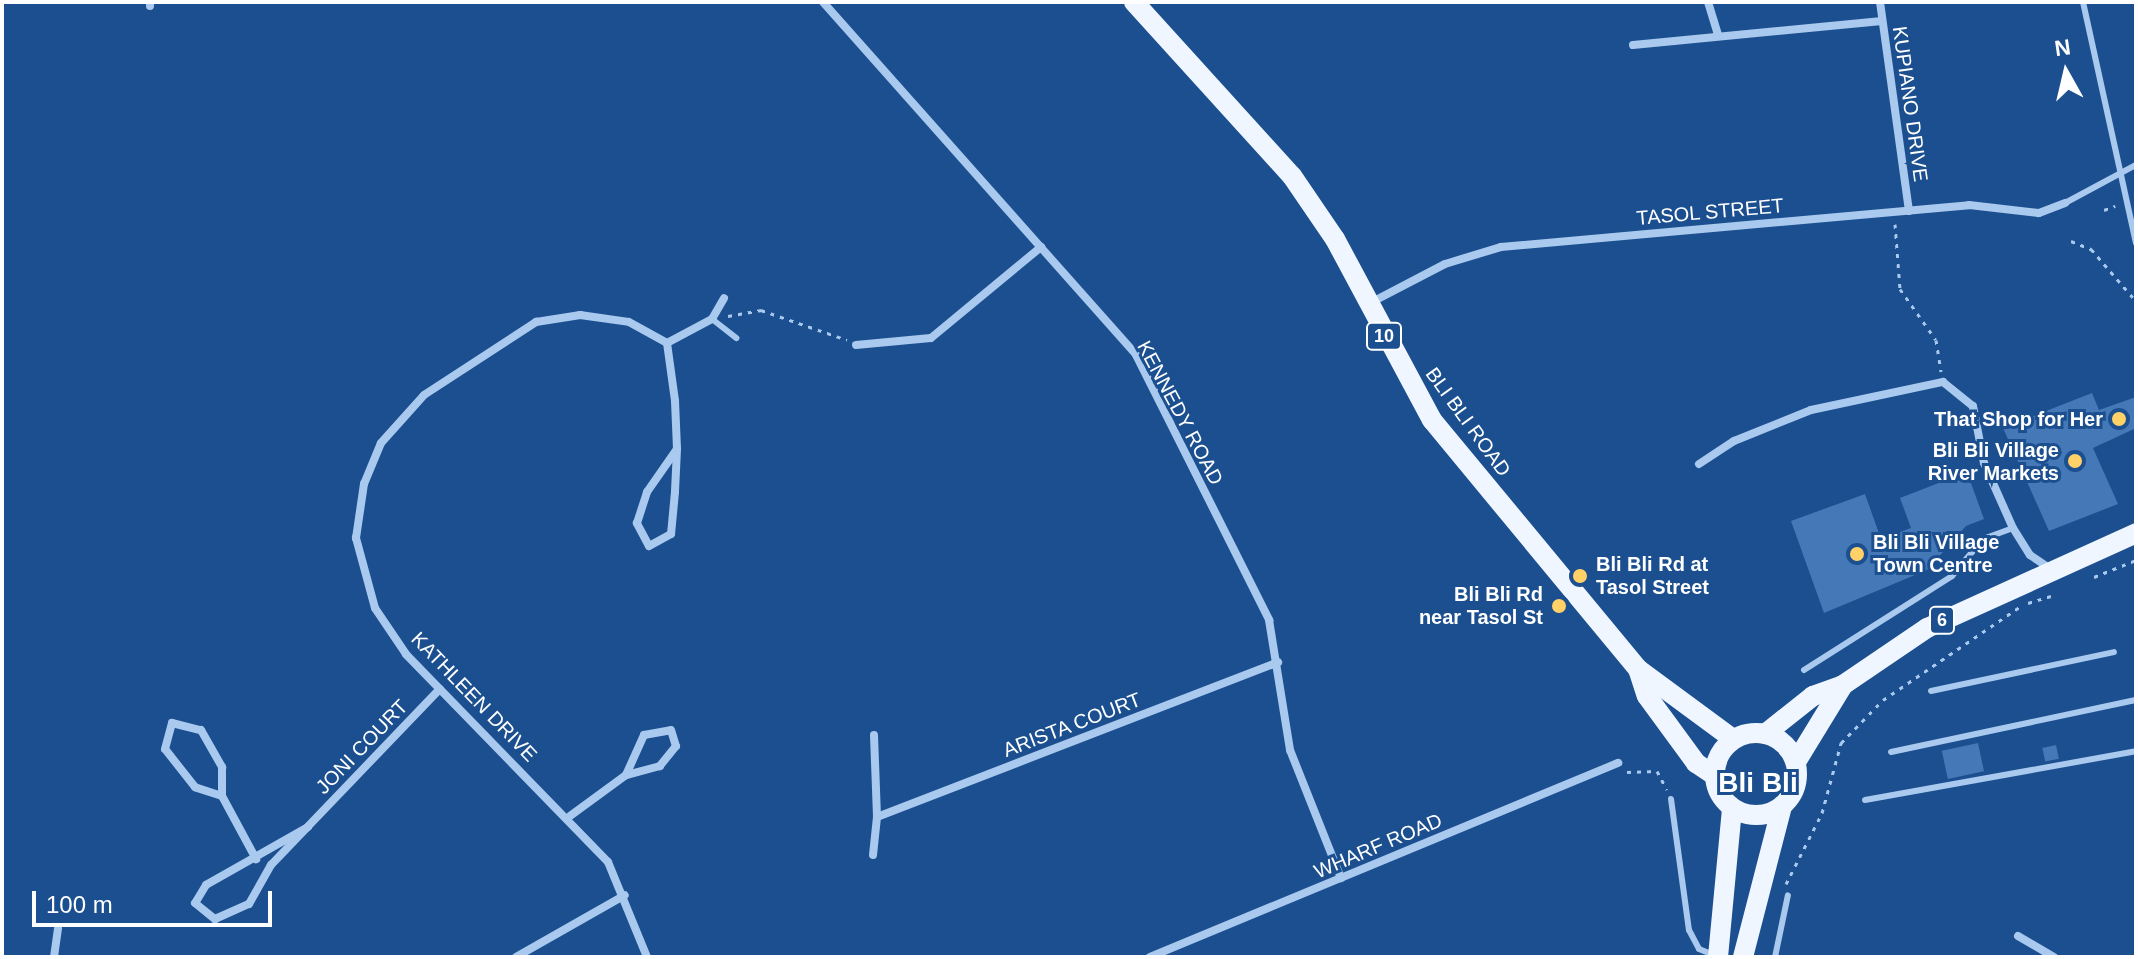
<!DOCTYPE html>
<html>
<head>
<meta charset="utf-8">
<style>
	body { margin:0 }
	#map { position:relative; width:2138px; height:959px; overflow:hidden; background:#1b4f8f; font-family:Helvetica,sans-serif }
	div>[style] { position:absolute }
	.building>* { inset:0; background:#4478b7; transform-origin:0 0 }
	.path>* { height:3px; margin-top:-1.5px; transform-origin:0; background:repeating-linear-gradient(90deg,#a9c9ee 0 4px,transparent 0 10px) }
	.service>* { height:6px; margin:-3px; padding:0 3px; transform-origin:3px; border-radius:3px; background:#a9c9ee }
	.minor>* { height:8px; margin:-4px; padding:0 4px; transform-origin:4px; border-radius:4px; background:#a9c9ee }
	.primary>* { height:20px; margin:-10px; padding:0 10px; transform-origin:10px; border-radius:10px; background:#f0f6ff }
	.primary>.ring { margin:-10px; padding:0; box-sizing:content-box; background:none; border:20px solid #f0f6ff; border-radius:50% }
	.dots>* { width:22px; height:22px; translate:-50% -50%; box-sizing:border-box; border:4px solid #1b4f8f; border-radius:50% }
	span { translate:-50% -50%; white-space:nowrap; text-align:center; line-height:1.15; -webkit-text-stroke:6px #1b4f8f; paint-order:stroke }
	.shield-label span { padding:2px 6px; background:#1b4f8f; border:2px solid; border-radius:6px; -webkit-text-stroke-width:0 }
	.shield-label { font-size:18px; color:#fff; font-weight:700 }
	.street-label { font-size:20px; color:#fff }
	.poi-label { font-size:20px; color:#fff; font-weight:700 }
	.right { translate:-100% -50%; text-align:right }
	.left { translate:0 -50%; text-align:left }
	.district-label { font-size:28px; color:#fff; font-weight:700 }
	.frame { position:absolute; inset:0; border:4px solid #fff; pointer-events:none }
	.north { position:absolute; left:2026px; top:32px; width:80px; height:80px; -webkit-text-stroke:6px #1b4f8f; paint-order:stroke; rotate:352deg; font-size:22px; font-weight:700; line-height:32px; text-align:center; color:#fff }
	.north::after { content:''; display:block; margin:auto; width:28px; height:36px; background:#fff; clip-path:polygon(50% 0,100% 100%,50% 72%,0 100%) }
	.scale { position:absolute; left:32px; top:891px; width:240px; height:36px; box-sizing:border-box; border:4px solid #fff; border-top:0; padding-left:10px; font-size:24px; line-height:28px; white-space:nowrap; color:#fff; -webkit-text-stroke:6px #1b4f8f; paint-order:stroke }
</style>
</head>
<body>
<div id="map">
	<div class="building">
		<div style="clip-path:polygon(2092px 393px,2099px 410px,2136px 397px,2134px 429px,2093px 448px,2118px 504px,2049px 531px,2003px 428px)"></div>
		<div style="clip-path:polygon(1967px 472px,1984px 519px,1966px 526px,1927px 570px,1824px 613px,1791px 521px,1865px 494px,1881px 539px,1911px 528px,1900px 498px)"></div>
		<div style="left:1978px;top:743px;width:29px;height:37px;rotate:78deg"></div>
		<div style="left:2056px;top:745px;width:14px;height:14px;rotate:78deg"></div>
	</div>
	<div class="path">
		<div style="left:2104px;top:210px;width:12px;rotate:-20deg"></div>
		<div style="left:1895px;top:224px;width:65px;rotate:85.6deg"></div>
		<div style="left:1900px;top:289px;width:62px;rotate:54.8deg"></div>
		<div style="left:1936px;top:340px;width:32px;rotate:81deg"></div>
		<div style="left:2071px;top:241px;width:22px;rotate:22deg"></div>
		<div style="left:2091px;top:249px;width:69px;rotate:49.1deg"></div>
		<div style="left:728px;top:316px;width:34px;rotate:-10deg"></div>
		<div style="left:761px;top:310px;width:91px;rotate:19.2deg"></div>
		<div style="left:2094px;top:577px;width:45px;rotate:-22deg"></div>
		<div style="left:2028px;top:603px;width:24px;rotate:-17deg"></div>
		<div style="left:1627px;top:772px;width:30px;rotate:-2deg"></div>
		<div style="left:1657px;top:771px;width:21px;rotate:62deg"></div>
		<div style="left:1786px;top:884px;width:80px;rotate:-63.1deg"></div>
		<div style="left:1822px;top:813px;width:73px;rotate:-74.8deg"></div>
		<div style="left:1841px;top:743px;width:60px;rotate:-45.7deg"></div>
		<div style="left:1883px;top:700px;width:167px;rotate:-34.3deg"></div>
	</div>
	<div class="service">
		<div style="left:2083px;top:2px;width:247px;rotate:77.6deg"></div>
		<div style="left:2065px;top:203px;width:81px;rotate:-28.2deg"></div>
		<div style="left:712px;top:319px;width:31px;rotate:38deg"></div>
		<div style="left:1804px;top:670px;width:175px;rotate:-32.4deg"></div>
		<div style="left:1952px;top:576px;width:48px;rotate:-50deg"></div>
		<div style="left:1983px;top:539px;width:32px;rotate:-20deg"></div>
		<div style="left:1931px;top:691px;width:187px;rotate:-12deg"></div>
		<div style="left:1891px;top:752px;width:250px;rotate:-12deg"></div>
		<div style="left:1671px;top:799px;width:132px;rotate:82.2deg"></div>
		<div style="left:1689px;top:930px;width:21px;rotate:62deg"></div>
		<div style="left:1699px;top:949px;width:18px;rotate:22deg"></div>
		<div style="left:1865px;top:800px;width:275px;rotate:-10.2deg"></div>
		<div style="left:1775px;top:957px;width:63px;rotate:-78.2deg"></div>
	</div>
	<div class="minor">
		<div style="left:150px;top:2px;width:4px;rotate:90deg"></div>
		<div style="left:823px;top:2px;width:472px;rotate:48.4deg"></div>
		<div style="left:1136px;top:355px;width:297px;rotate:63.3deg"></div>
		<div style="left:1269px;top:620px;width:132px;rotate:80.8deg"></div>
		<div style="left:1290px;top:750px;width:138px;rotate:68.3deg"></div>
		<div style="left:1708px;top:2px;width:34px;rotate:73deg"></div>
		<div style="left:1880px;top:2px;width:211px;rotate:82.1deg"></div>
		<div style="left:1633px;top:45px;width:250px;rotate:-5.5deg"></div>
		<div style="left:1372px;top:302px;width:82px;rotate:-27.5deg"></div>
		<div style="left:1445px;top:264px;width:59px;rotate:-16.9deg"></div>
		<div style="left:1501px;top:247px;width:470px;rotate:-5.1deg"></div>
		<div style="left:1969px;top:205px;width:70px;rotate:6.5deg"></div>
		<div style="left:2039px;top:213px;width:28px;rotate:-21deg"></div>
		<div style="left:667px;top:343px;width:51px;rotate:-28.1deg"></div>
		<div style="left:712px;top:319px;width:24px;rotate:-60deg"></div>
		<div style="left:856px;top:345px;width:75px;rotate:-5.3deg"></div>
		<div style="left:931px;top:338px;width:143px;rotate:-39.6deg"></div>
		<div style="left:1699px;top:464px;width:42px;rotate:-33.3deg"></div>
		<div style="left:1734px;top:441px;width:83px;rotate:-21.9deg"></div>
		<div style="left:1811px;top:410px;width:135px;rotate:-12deg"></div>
		<div style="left:1943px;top:382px;width:38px;rotate:39deg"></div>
		<div style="left:1973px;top:406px;width:58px;rotate:79.1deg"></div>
		<div style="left:1984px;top:463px;width:71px;rotate:66deg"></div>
		<div style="left:2013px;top:528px;width:32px;rotate:58deg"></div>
		<div style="left:2030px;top:555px;width:25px;rotate:34deg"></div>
		<div style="left:874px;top:735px;width:82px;rotate:87.9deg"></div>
		<div style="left:877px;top:817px;width:430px;rotate:-21.1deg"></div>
		<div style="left:222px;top:796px;width:28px;rotate:-162deg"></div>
		<div style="left:195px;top:787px;width:48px;rotate:-128.3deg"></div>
		<div style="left:165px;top:749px;width:27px;rotate:-75deg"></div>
		<div style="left:172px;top:723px;width:30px;rotate:14deg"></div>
		<div style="left:201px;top:730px;width:43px;rotate:60.4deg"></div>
		<div style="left:222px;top:767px;width:29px;rotate:90deg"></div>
		<div style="left:222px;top:796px;width:72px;rotate:61.6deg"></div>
		<div style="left:570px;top:816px;width:69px;rotate:-36.2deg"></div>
		<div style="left:626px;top:775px;width:44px;rotate:-65.8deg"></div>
		<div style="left:644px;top:735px;width:27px;rotate:-10deg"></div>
		<div style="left:671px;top:730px;width:17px;rotate:73deg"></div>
		<div style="left:676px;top:746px;width:26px;rotate:129deg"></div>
		<div style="left:660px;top:766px;width:35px;rotate:165deg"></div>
		<div style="left:308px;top:827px;width:117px;rotate:150.4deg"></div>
		<div style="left:206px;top:885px;width:21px;rotate:121deg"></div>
		<div style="left:195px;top:903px;width:26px;rotate:39deg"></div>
		<div style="left:215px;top:919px;width:37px;rotate:-24deg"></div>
		<div style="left:249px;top:904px;width:45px;rotate:-60.6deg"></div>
		<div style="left:271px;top:865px;width:244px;rotate:-46.2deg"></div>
		<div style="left:873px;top:855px;width:38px;rotate:-84deg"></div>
		<div style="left:2018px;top:936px;width:42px;rotate:30.3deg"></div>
		<div style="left:54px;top:957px;width:29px;rotate:-82deg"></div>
		<div style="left:516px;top:957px;width:125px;rotate:-29.6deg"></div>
		<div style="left:647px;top:957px;width:103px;rotate:-112.3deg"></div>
		<div style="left:608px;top:862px;width:290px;rotate:-134.2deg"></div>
		<div style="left:406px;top:654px;width:55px;rotate:-124deg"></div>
		<div style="left:375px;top:608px;width:73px;rotate:-105.2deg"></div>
		<div style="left:356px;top:538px;width:55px;rotate:-81.6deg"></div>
		<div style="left:364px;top:484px;width:44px;rotate:-67.5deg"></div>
		<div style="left:381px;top:443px;width:64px;rotate:-48.1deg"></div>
		<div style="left:424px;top:395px;width:134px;rotate:-33.1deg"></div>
		<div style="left:536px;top:322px;width:45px;rotate:-9deg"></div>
		<div style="left:580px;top:315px;width:49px;rotate:8.1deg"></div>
		<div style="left:629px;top:322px;width:43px;rotate:28.9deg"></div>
		<div style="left:667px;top:343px;width:59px;rotate:82.1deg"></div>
		<div style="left:675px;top:401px;width:48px;rotate:87.6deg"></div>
		<div style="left:677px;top:449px;width:43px;rotate:92.7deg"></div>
		<div style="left:675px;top:492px;width:42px;rotate:95.4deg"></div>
		<div style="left:671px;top:534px;width:25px;rotate:151deg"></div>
		<div style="left:649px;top:546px;width:26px;rotate:-118deg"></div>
		<div style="left:637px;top:523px;width:33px;rotate:-72deg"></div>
		<div style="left:647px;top:492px;width:52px;rotate:-55.1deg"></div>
		<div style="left:1150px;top:957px;width:507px;rotate:-22.52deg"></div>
	</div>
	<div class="primary">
		<div style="left:1134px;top:2px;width:235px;rotate:47.8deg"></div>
		<div style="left:1292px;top:176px;width:76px;rotate:55.7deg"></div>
		<div style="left:1335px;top:239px;width:205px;rotate:61.8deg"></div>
		<div style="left:1432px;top:420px;width:323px;rotate:50.4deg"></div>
		<div style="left:1638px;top:669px;width:28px;rotate:72deg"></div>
		<div style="left:1647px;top:696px;width:83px;rotate:53.8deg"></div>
		<div style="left:1696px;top:763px;width:22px;rotate:34deg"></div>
		<div style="left:1638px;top:669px;width:118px;rotate:36.4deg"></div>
		<div class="ring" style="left:1715px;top:733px;width:62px;height:62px"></div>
		<div style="left:1765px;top:734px;width:61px;rotate:-38.4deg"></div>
		<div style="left:1813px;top:696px;width:32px;rotate:-20deg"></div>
		<div style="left:1843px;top:685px;width:102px;rotate:-34.2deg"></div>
		<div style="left:1927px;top:628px;width:230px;rotate:-24.4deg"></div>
		<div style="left:1796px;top:762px;width:90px;rotate:-58.6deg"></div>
		<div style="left:1718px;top:957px;width:150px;rotate:-84.6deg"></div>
		<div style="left:1743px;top:957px;width:156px;rotate:-75.5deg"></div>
	</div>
	<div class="dots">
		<div style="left:2119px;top:419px;background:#ffd166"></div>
		<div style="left:2075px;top:461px;background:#ffd166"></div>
		<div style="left:1857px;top:554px;background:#ffd166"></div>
		<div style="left:1580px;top:576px;background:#ffd166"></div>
		<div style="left:1559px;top:606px;background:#ffd166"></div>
	</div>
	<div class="shield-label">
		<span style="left:1384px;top:336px">10</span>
		<span style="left:1942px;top:620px">6</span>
	</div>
	<div class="street-label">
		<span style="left:1910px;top:104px;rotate:82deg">KUPIANO DRIVE</span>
		<span style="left:1710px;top:212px;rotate:-5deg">TASOL STREET</span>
		<span style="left:1180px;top:413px;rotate:62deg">KENNEDY ROAD</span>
		<span style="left:1468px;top:422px;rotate:54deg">BLI BLI ROAD</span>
		<span style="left:474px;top:697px;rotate:46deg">KATHLEEN DRIVE</span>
		<span style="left:1072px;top:725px;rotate:-21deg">ARISTA COURT</span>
		<span style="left:362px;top:747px;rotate:-46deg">JONI COURT</span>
		<span style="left:1378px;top:846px;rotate:-23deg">WHARF ROAD</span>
	</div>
	<div class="poi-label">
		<span class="right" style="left:2103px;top:419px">That Shop for Her</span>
		<span class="right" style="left:2059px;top:462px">Bli Bli Village<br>River Markets</span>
		<span class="left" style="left:1873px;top:554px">Bli Bli Village<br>Town Centre</span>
		<span class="left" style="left:1596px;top:576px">Bli Bli Rd at<br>Tasol Street</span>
		<span class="right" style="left:1543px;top:606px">Bli Bli Rd<br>near Tasol St</span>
	</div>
	<div class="district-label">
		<span style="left:1758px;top:783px">Bli Bli</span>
	</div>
	<div class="frame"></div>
	<div class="north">N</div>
	<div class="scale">100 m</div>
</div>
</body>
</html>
